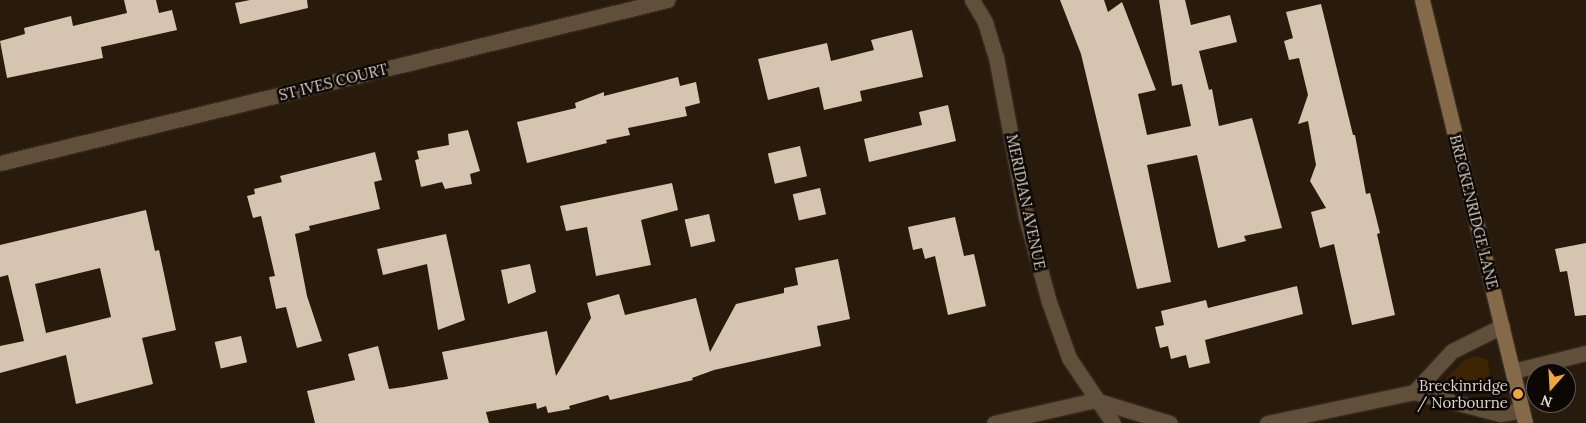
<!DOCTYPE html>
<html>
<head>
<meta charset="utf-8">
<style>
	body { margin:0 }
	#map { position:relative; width:1586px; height:423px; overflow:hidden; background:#281b0c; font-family:Lora,serif }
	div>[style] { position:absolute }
	.green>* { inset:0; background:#3c2502 }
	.building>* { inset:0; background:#d5c4b0; transform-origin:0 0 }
	.roads { filter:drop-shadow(0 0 1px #413527) drop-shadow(0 0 1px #413527) }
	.street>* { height:15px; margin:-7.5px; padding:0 7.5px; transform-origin:7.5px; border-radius:7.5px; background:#604f3b }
	.secondary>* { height:15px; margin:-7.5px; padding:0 7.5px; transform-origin:7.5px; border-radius:7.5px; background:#856a4a }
	.dots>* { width:14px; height:14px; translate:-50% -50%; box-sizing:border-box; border:2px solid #0c0703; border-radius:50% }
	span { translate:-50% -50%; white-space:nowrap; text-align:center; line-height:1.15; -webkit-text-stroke:5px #0c0703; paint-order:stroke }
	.street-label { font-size:15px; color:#ded6cc }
	.poi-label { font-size:15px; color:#ded6cc }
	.right { translate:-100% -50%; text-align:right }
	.north { position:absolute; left:1526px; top:363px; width:50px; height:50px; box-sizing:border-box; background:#0c0703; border:1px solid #605a53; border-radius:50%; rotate:199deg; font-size:14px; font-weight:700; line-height:20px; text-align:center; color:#ded6cc }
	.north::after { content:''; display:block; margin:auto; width:18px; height:22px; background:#f0a63e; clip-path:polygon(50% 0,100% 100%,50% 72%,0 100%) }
</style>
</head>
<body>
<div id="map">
	<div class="green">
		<div style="clip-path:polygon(1475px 356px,1488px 360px,1491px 386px,1470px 392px,1446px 386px,1446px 378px,1465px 360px)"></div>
	</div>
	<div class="building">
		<div style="clip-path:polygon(124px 0,156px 0,159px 13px,172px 10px,177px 30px,101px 47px,103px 58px,7px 78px,0 41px,25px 34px,24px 28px,71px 16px,73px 26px,127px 13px)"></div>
		<div style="clip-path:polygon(250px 0,307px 0,308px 8px,240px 24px,235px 3px)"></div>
		<div style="clip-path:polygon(1060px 0,1104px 0,1108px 12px,1122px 2px,1156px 90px,1138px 94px,1147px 135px,1191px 126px,1182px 84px,1172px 86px,1159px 0,1185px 0,1191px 25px,1230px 15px,1237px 42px,1199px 51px,1209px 90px,1212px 89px,1219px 126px,1252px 118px,1282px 228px,1244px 236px,1246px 241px,1218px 248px,1197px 155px,1147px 165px,1171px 282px,1137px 289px,1081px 54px)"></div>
		<div style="clip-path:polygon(1321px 4px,1353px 135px,1355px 135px,1366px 194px,1370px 193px,1380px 233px,1377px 234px,1395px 315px,1352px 325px,1334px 244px,1320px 248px,1311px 212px,1326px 208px,1310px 181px,1316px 165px,1308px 121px,1298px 124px,1308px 95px,1299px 58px,1289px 60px,1284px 41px,1293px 38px,1286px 12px)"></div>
		<div style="clip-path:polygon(912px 30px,923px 77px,860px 91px,862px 101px,824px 110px,819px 87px,768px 100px,758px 59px,827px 43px,831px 61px,874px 50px,871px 40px)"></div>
		<div style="clip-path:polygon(678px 77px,680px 86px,696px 82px,700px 103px,685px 107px,687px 116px,628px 128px,630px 135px,606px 140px,607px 143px,527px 163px,517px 122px,576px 108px,575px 103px,604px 92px,604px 96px)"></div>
		<div style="clip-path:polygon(948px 105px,956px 141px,869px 162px,864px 139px,922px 125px,919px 112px)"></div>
		<div style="clip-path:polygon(468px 130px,480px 171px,470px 174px,472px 184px,445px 189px,442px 182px,421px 187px,415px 160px,419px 159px,417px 151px,449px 145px,448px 134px)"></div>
		<div style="left:800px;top:146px;width:31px;height:33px;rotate:77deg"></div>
		<div style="clip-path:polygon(375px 152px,382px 180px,374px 182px,380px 209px,309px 226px,310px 230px,295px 234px,307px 296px,322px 341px,297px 348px,286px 307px,276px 309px,269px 277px,275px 276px,261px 216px,253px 218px,247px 196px,255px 194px,254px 189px,282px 182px,280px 176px)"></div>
		<div style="clip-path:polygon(672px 183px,678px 210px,641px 220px,651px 265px,596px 276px,587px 227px,566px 231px,560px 206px)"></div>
		<div style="left:820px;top:188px;width:27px;height:28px;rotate:77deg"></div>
		<div style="clip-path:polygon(evenodd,146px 210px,155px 251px,159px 250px,176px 330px,142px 338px,153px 384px,76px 404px,66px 355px,0 373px,0 346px,24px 341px,8px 275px,0 277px,0 245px,146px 210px,100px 268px,111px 317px,46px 333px,35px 284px,100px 268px)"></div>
		<div style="left:709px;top:214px;width:28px;height:25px;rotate:77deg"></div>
		<div style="clip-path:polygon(955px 217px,964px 256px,974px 254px,986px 306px,948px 315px,935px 256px,925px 259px,922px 248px,913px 250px,908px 227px)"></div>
		<div style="clip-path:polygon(446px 234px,465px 320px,438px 330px,427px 264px,383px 275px,377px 249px)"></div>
		<div style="clip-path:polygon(1586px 243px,1586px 315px,1575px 316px,1567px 271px,1560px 272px,1555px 249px)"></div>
		<div style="clip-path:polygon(838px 259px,850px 319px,817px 326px,821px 346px,714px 370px,692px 378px,693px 380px,610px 400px,608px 395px,569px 406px,570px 409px,548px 413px,546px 406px,537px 409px,536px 403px,486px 412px,489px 423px,315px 423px,307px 391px,355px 380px,348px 354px,378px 346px,389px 389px,404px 387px,448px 379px,442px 352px,547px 331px,556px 376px,591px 318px,587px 303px,619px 294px,625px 315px,696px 298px,710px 352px,736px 304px,784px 293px,784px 288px,798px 285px,795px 268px)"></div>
		<div style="clip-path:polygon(530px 264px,536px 292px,508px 304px,501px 270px)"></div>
		<div style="clip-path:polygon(1297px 286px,1303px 314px,1205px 340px,1210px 363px,1189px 368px,1186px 355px,1171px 359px,1168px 346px,1160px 348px,1155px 327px,1164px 325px,1161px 311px,1206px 300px,1208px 308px)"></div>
		<div style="left:241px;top:336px;width:27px;height:27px;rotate:77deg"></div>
	</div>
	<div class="roads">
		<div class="street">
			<div style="left:972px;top:0;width:26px;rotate:59deg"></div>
			<div style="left:985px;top:22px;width:37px;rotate:73deg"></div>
			<div style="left:996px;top:57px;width:163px;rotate:79.4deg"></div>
			<div style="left:1026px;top:217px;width:88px;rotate:74.9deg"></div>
			<div style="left:1049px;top:302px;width:59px;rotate:70.3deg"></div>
			<div style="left:1069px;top:358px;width:78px;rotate:55.9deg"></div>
			<div style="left:0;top:163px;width:687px;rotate:-13.73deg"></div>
			<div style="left:1513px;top:371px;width:75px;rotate:-13.9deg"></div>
			<div style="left:1414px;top:392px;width:56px;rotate:-47.2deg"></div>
			<div style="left:1452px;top:351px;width:56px;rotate:-26.6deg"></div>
			<div style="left:994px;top:423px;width:104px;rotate:-12.8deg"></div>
			<div style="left:1095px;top:400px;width:78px;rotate:17deg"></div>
			<div style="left:1267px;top:423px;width:150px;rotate:-11.9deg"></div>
			<div style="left:1414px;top:392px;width:89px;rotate:14.3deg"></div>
			<div style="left:1500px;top:414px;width:22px;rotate:-10deg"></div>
		</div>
		<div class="secondary">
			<div style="left:1422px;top:0;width:435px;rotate:76.3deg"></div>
		</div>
	</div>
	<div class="dots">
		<div style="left:1518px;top:394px;background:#f0a63e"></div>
	</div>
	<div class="street-label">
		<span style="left:333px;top:82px;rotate:-14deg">ST IVES COURT</span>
		<span style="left:1026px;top:202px;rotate:78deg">MERIDIAN AVENUE</span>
		<span style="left:1474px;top:212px;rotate:76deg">BRECKENRIDGE LANE</span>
	</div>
	<div class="poi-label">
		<span class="right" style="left:1508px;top:394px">Breckinridge<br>/ Norbourne</span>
	</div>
	<div class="north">N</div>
</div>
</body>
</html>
